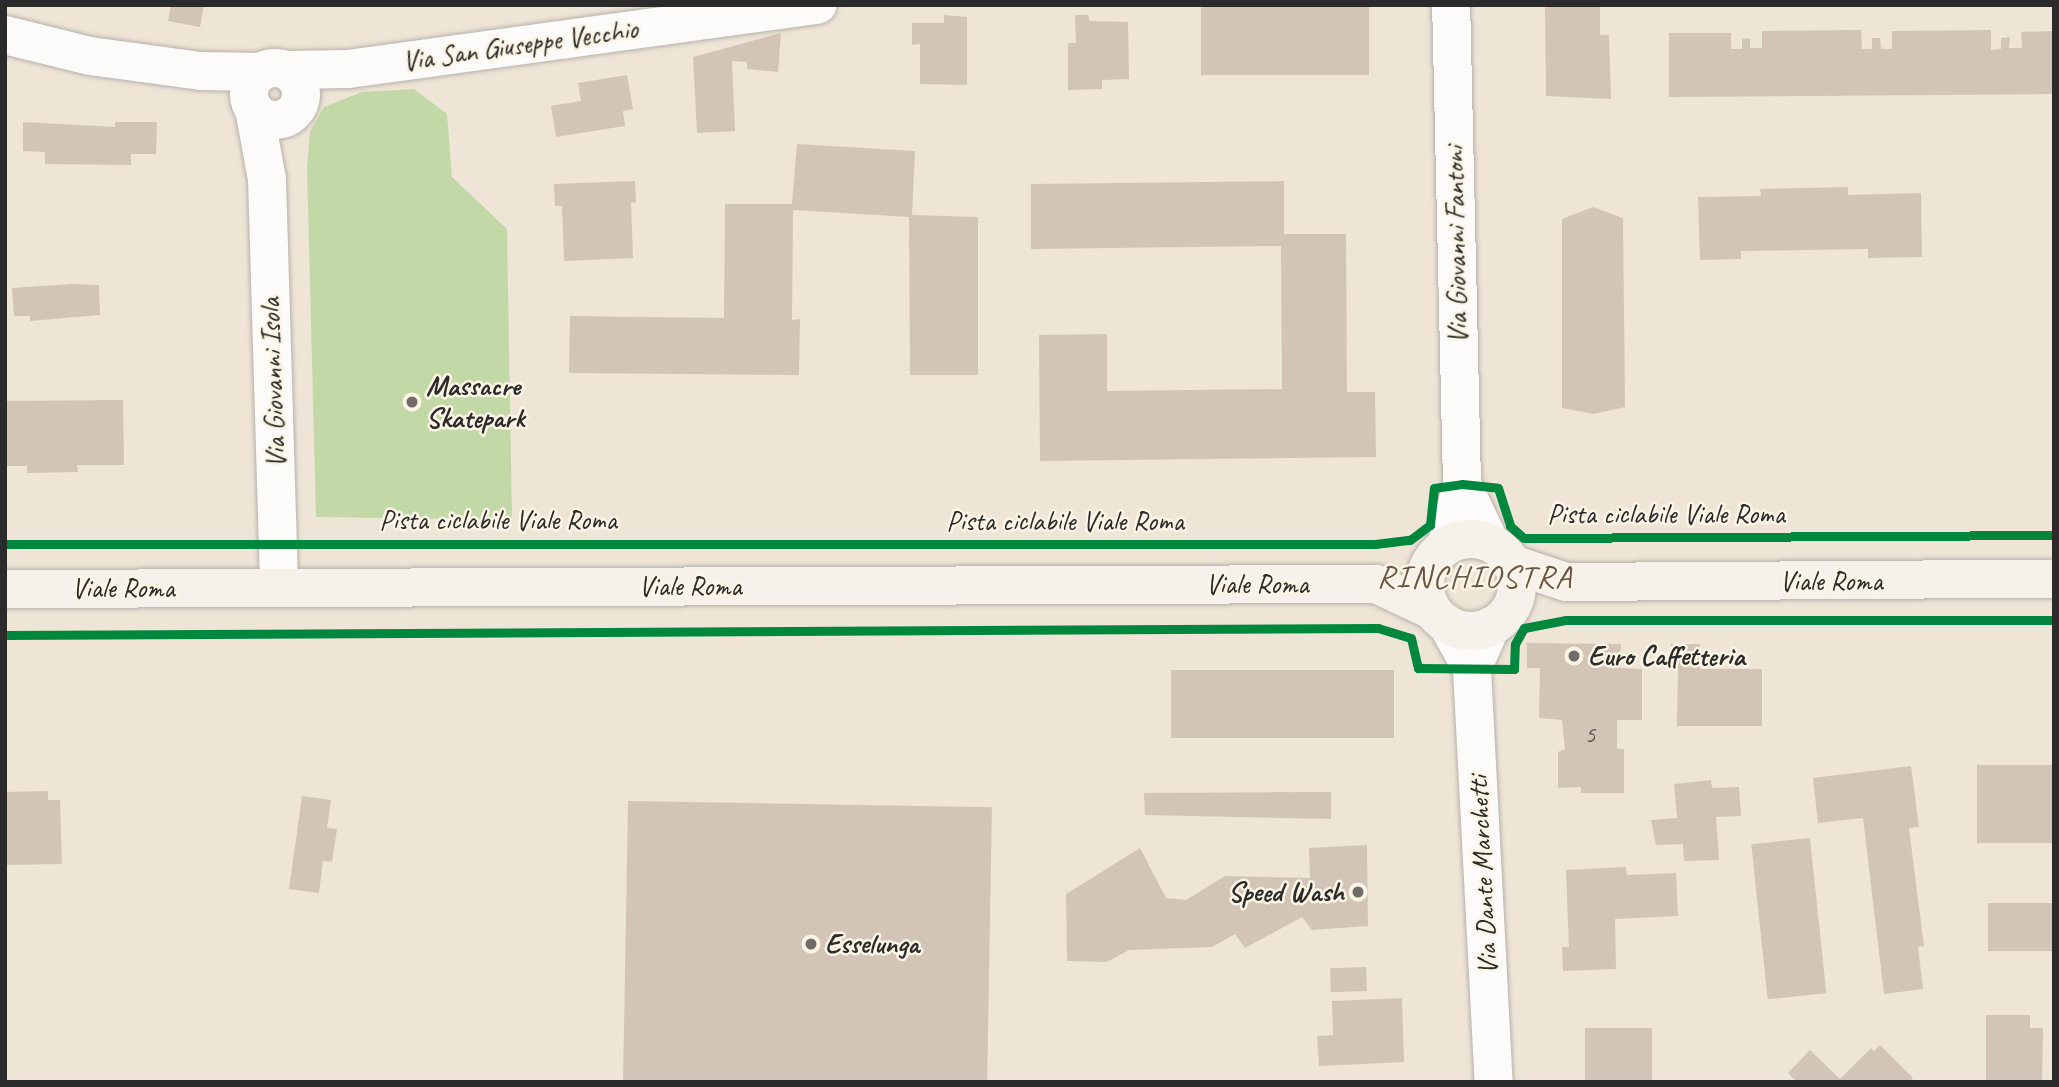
<!DOCTYPE html>
<html>
<head>
<meta charset="utf-8">
<style>
	body { margin:0 }
	#map { position:relative; width:2059px; height:1087px; overflow:hidden; background:#eee5d7; font-family:Caveat,sans-serif }
	div>[style] { position:absolute }
	.green>* { inset:0; background:#c2d9a7 }
	.building>* { inset:0; background:#d2c5b7; transform-origin:0 0 }
	.roads { filter:drop-shadow(0 0 2px #b7b1a9) drop-shadow(0 0 2px #b7b1a9) }
	.street>* { height:38px; margin:-19px; padding:0 19px; transform-origin:19px; border-radius:19px; background:#fcfbf9 }
	.street>.ring { margin:-19px; padding:0; box-sizing:content-box; background:none; border:38px solid #fcfbf9; border-radius:50% }
	.secondary>* { height:38px; margin:-19px; padding:0 19px; transform-origin:19px; border-radius:19px; background:#f6f2eb }
	.secondary>.ring { margin:-19px; padding:0; box-sizing:content-box; background:none; border:38px solid #f6f2eb; border-radius:50% }
	.cycleway>* { height:9px; margin:-4.5px; padding:0 4.5px; transform-origin:4.5px; border-radius:4.5px; background:#00873e }
	.dots>* { width:19px; height:19px; translate:-50% -50%; box-sizing:border-box; border:4px solid #fcf5e5; border-radius:50% }
	span { translate:-50% -50%; white-space:nowrap; text-align:center; line-height:1.15; -webkit-text-stroke:5px #fcf5e5; paint-order:stroke }
	.number-label { font-size:24px; color:#55524e }
	.number-label span { -webkit-text-stroke-width:0 }
	.street-label { font-size:28px; color:#2b2b2b }
	.poi-label { font-size:28px; color:#2b2b2b; font-weight:700 }
	.left { translate:0 -50%; text-align:left }
	.right { translate:-100% -50%; text-align:right }
	.quarter-label { font-size:32px; color:#685649; letter-spacing:2px }
	.frame { position:absolute; inset:0; border:7px solid #2b2b2b; pointer-events:none }
</style>
</head>
<body>
<div id="map">
	<div class="green">
		<div style="clip-path:polygon(414px 89px,447px 114px,452px 177px,507px 229px,512px 520px,316px 517px,307px 168px,310px 132px,324px 107px,362px 92px)"></div>
	</div>
	<div class="building">
		<div style="clip-path:polygon(171px 5px,204px 5px,200px 27px,168px 21px)"></div>
		<div style="left:1201px;top:5px;width:168px;height:70px"></div>
		<div style="clip-path:polygon(1545px 5px,1600px 5px,1600px 35px,1609px 35px,1611px 99px,1546px 96px)"></div>
		<div style="clip-path:polygon(944px 15px,967px 17px,967px 85px,920px 84px,920px 44px,912px 45px,912px 23px,944px 23px)"></div>
		<div style="clip-path:polygon(1075px 15px,1088px 15px,1090px 21px,1128px 22px,1129px 79px,1102px 80px,1102px 89px,1068px 90px,1068px 43px,1076px 43px)"></div>
		<div style="clip-path:polygon(1861px 30px,1862px 49px,1872px 49px,1872px 38px,1880px 38px,1881px 49px,1892px 49px,1892px 31px,1991px 30px,1991px 50px,2001px 49px,2001px 38px,2010px 37px,2009px 48px,2022px 48px,2021px 32px,2054px 31px,2054px 94px,1669px 97px,1669px 33px,1731px 33px,1731px 49px,1742px 49px,1742px 39px,1750px 38px,1750px 48px,1762px 48px,1762px 31px)"></div>
		<div style="clip-path:polygon(781px 33px,778px 72px,747px 69px,747px 62px,732px 61px,735px 131px,697px 133px,693px 57px)"></div>
		<div style="clip-path:polygon(627px 75px,633px 109px,623px 111px,625px 126px,556px 137px,551px 106px,581px 101px,578px 83px)"></div>
		<div style="clip-path:polygon(23px 122px,115px 127px,115px 122px,157px 122px,156px 154px,131px 154px,131px 165px,45px 164px,45px 152px,23px 151px)"></div>
		<div style="clip-path:polygon(797px 144px,915px 151px,912px 215px,978px 217px,978px 375px,910px 375px,909px 217px,793px 210px,792px 320px,800px 319px,799px 375px,569px 373px,570px 316px,724px 318px,725px 204px,792px 204px)"></div>
		<div style="clip-path:polygon(635px 181px,636px 202px,631px 203px,633px 258px,564px 261px,562px 206px,555px 206px,554px 184px)"></div>
		<div style="clip-path:polygon(1284px 181px,1284px 234px,1346px 234px,1347px 392px,1375px 392px,1376px 457px,1040px 461px,1039px 335px,1107px 334px,1107px 391px,1282px 389px,1281px 246px,1031px 249px,1031px 184px)"></div>
		<div style="clip-path:polygon(1848px 187px,1848px 195px,1921px 193px,1922px 257px,1868px 258px,1868px 249px,1741px 251px,1741px 259px,1700px 260px,1698px 197px,1761px 196px,1760px 189px)"></div>
		<div style="clip-path:polygon(1593px 207px,1623px 218px,1625px 407px,1594px 414px,1562px 408px,1562px 219px)"></div>
		<div style="clip-path:polygon(71px 284px,99px 285px,100px 315px,30px 321px,30px 316px,14px 316px,12px 288px)"></div>
		<div style="clip-path:polygon(123px 400px,124px 465px,77px 465px,78px 472px,27px 473px,27px 466px,5px 466px,5px 401px)"></div>
		<div style="clip-path:polygon(1527px 643px,1621px 644px,1620px 668px,1642px 669px,1642px 720px,1617px 720px,1617px 749px,1624px 749px,1624px 793px,1581px 793px,1581px 787px,1558px 788px,1558px 752px,1565px 749px,1562px 720px,1539px 718px,1540px 668px,1527px 668px)"></div>
		<div style="clip-path:polygon(1671px 644px,1700px 644px,1700px 669px,1762px 669px,1762px 726px,1677px 726px,1678px 668px,1670px 668px)"></div>
		<div style="left:1171px;top:670px;width:223px;height:68px"></div>
		<div style="left:2054px;top:765px;width:78px;height:77px;rotate:90deg"></div>
		<div style="clip-path:polygon(1911px 766px,1919px 827px,1909px 828px,1924px 946px,1918px 947px,1923px 989px,1884px 994px,1863px 818px,1818px 823px,1813px 778px)"></div>
		<div style="clip-path:polygon(1711px 780px,1712px 788px,1739px 787px,1741px 816px,1716px 817px,1719px 860px,1684px 861px,1683px 844px,1656px 845px,1651px 820px,1677px 818px,1674px 784px)"></div>
		<div style="clip-path:polygon(48px 791px,48px 800px,60px 800px,62px 864px,5px 865px,5px 792px)"></div>
		<div style="clip-path:polygon(1331px 792px,1331px 819px,1145px 815px,1144px 793px)"></div>
		<div style="clip-path:polygon(302px 796px,331px 800px,327px 828px,337px 829px,332px 862px,323px 861px,319px 893px,289px 889px)"></div>
		<div style="left:628px;top:801px;width:364px;height:281px;rotate:1deg"></div>
		<div style="left:1810px;top:838px;width:156px;height:59px;rotate:84deg"></div>
		<div style="clip-path:polygon(1367px 845px,1368px 926px,1312px 930px,1302px 917px,1245px 948px,1235px 934px,1212px 947px,1129px 950px,1107px 962px,1067px 961px,1066px 894px,1140px 848px,1166px 898px,1186px 900px,1225px 876px,1310px 878px,1309px 848px)"></div>
		<div style="clip-path:polygon(1626px 867px,1627px 875px,1676px 873px,1678px 916px,1615px 919px,1616px 969px,1563px 971px,1562px 947px,1569px 947px,1566px 870px)"></div>
		<div style="left:1988px;top:903px;width:66px;height:48px"></div>
		<div style="left:1366px;top:967px;width:24px;height:36px;rotate:88deg"></div>
		<div style="clip-path:polygon(1402px 998px,1404px 1062px,1319px 1066px,1317px 1036px,1333px 1035px,1332px 1001px)"></div>
		<div style="clip-path:polygon(1986px 1015px,2030px 1015px,2030px 1028px,2043px 1028px,2042px 1082px,1986px 1082px)"></div>
		<div style="left:1652px;top:1028px;width:54px;height:67px;rotate:90deg"></div>
		<div style="clip-path:polygon(1880px 1045px,1913px 1078px,1910px 1082px,1797px 1082px,1788px 1073px,1810px 1050px,1840px 1079px,1871px 1048px,1874px 1051px)"></div>
	</div>
	<div class="roads">
		<div class="street">
			<div style="left:5px;top:35px;width:88px;rotate:13.9deg"></div>
			<div style="left:90px;top:56px;width:112px;rotate:7.7deg"></div>
			<div style="left:201px;top:71px;width:60px;rotate:1deg"></div>
			<div class="ring" style="left:249px;top:68px;width:14px;height:14px"></div>
			<div style="left:286px;top:70px;width:62px;rotate:-0.9deg"></div>
			<div style="left:348px;top:69px;width:474px;rotate:-7.8deg"></div>
			<div style="left:254px;top:109px;width:71px;rotate:79.5deg"></div>
			<div style="left:267px;top:179px;width:409px;rotate:88.3deg"></div>
			<div style="left:1462px;top:484px;width:65px;rotate:64.6deg"></div>
			<div style="left:1447px;top:544px;width:62px;rotate:-76deg"></div>
			<div style="left:1462px;top:484px;width:479px;rotate:-91.3deg"></div>
			<div style="left:1447px;top:624px;width:51px;rotate:60.9deg"></div>
			<div style="left:1472px;top:669px;width:414px;rotate:87deg"></div>
			<div style="left:1472px;top:669px;width:47px;rotate:-66.2deg"></div>
		</div>
		<div class="secondary">
			<div class="ring" style="left:1425px;top:539px;width:54px;height:54px"></div>
			<div style="left:1512px;top:564px;width:57px;rotate:18.4deg"></div>
			<div style="left:1566px;top:582px;width:488px;rotate:-0.4deg"></div>
			<div style="left:5px;top:589px;width:1371px;rotate:-0.21deg"></div>
			<div style="left:1376px;top:584px;width:61px;rotate:25.3deg"></div>
		</div>
	</div>
	<div class="cycleway">
		<div style="left:5px;top:544px;width:1370px"></div>
		<div style="left:1375px;top:544px;width:35px;rotate:-7deg"></div>
		<div style="left:1410px;top:540px;width:25px;rotate:-37deg"></div>
		<div style="left:1430px;top:525px;width:37px;rotate:-84deg"></div>
		<div style="left:1434px;top:488px;width:28px;rotate:-8deg"></div>
		<div style="left:1462px;top:484px;width:36px;rotate:6deg"></div>
		<div style="left:1498px;top:488px;width:40px;rotate:72deg"></div>
		<div style="left:1510px;top:526px;width:18px;rotate:41deg"></div>
		<div style="left:1524px;top:538px;width:530px;rotate:-0.32deg"></div>
		<div style="left:5px;top:635px;width:1373px;rotate:-0.29deg"></div>
		<div style="left:1378px;top:628px;width:34px;rotate:17deg"></div>
		<div style="left:1411px;top:638px;width:31px;rotate:77deg"></div>
		<div style="left:1418px;top:668px;width:96px;rotate:0.6deg"></div>
		<div style="left:1514px;top:669px;width:25px;rotate:-88deg"></div>
		<div style="left:1515px;top:644px;width:18px;rotate:-61deg"></div>
		<div style="left:1524px;top:628px;width:43px;rotate:-10.8deg"></div>
		<div style="left:1566px;top:620px;width:488px"></div>
	</div>
	<div class="dots">
		<div style="left:412px;top:402px;background:#6f6c67"></div>
		<div style="left:1574px;top:656px;background:#6f6c67"></div>
		<div style="left:1358px;top:892px;background:#6f6c67"></div>
		<div style="left:811px;top:944px;background:#6f6c67"></div>
	</div>
	<div class="number-label">
		<span style="left:1590px;top:735px">5</span>
	</div>
	<div class="street-label">
		<span style="left:520px;top:45px;rotate:-8deg">Via San Giuseppe Vecchio</span>
		<span style="left:1456px;top:245px;rotate:-91deg">Via Giovanni Fantoni</span>
		<span style="left:273px;top:383px;rotate:-92deg">Via Giovanni Isola</span>
		<span style="left:1666px;top:514px">Pista ciclabile Viale Roma</span>
		<span style="left:498px;top:520px">Pista ciclabile Viale Roma</span>
		<span style="left:1065px;top:521px">Pista ciclabile Viale Roma</span>
		<span style="left:1831px;top:581px">Viale Roma</span>
		<span style="left:1257px;top:584px">Viale Roma</span>
		<span style="left:690px;top:586px">Viale Roma</span>
		<span style="left:123px;top:588px">Viale Roma</span>
		<span style="left:1483px;top:875px;rotate:-93deg">Via Dante Marchetti</span>
	</div>
	<div class="poi-label">
		<span class="left" style="left:426px;top:402px">Massacre<br>Skatepark</span>
		<span class="left" style="left:1588px;top:656px">Euro Caffetteria</span>
		<span class="right" style="left:1344px;top:892px">Speed Wash</span>
		<span class="left" style="left:825px;top:944px">Esselunga</span>
	</div>
	<div class="quarter-label">
		<span style="left:1475px;top:577px">RINCHIOSTRA</span>
	</div>
	<div class="frame"></div>
</div>
</body>
</html>
